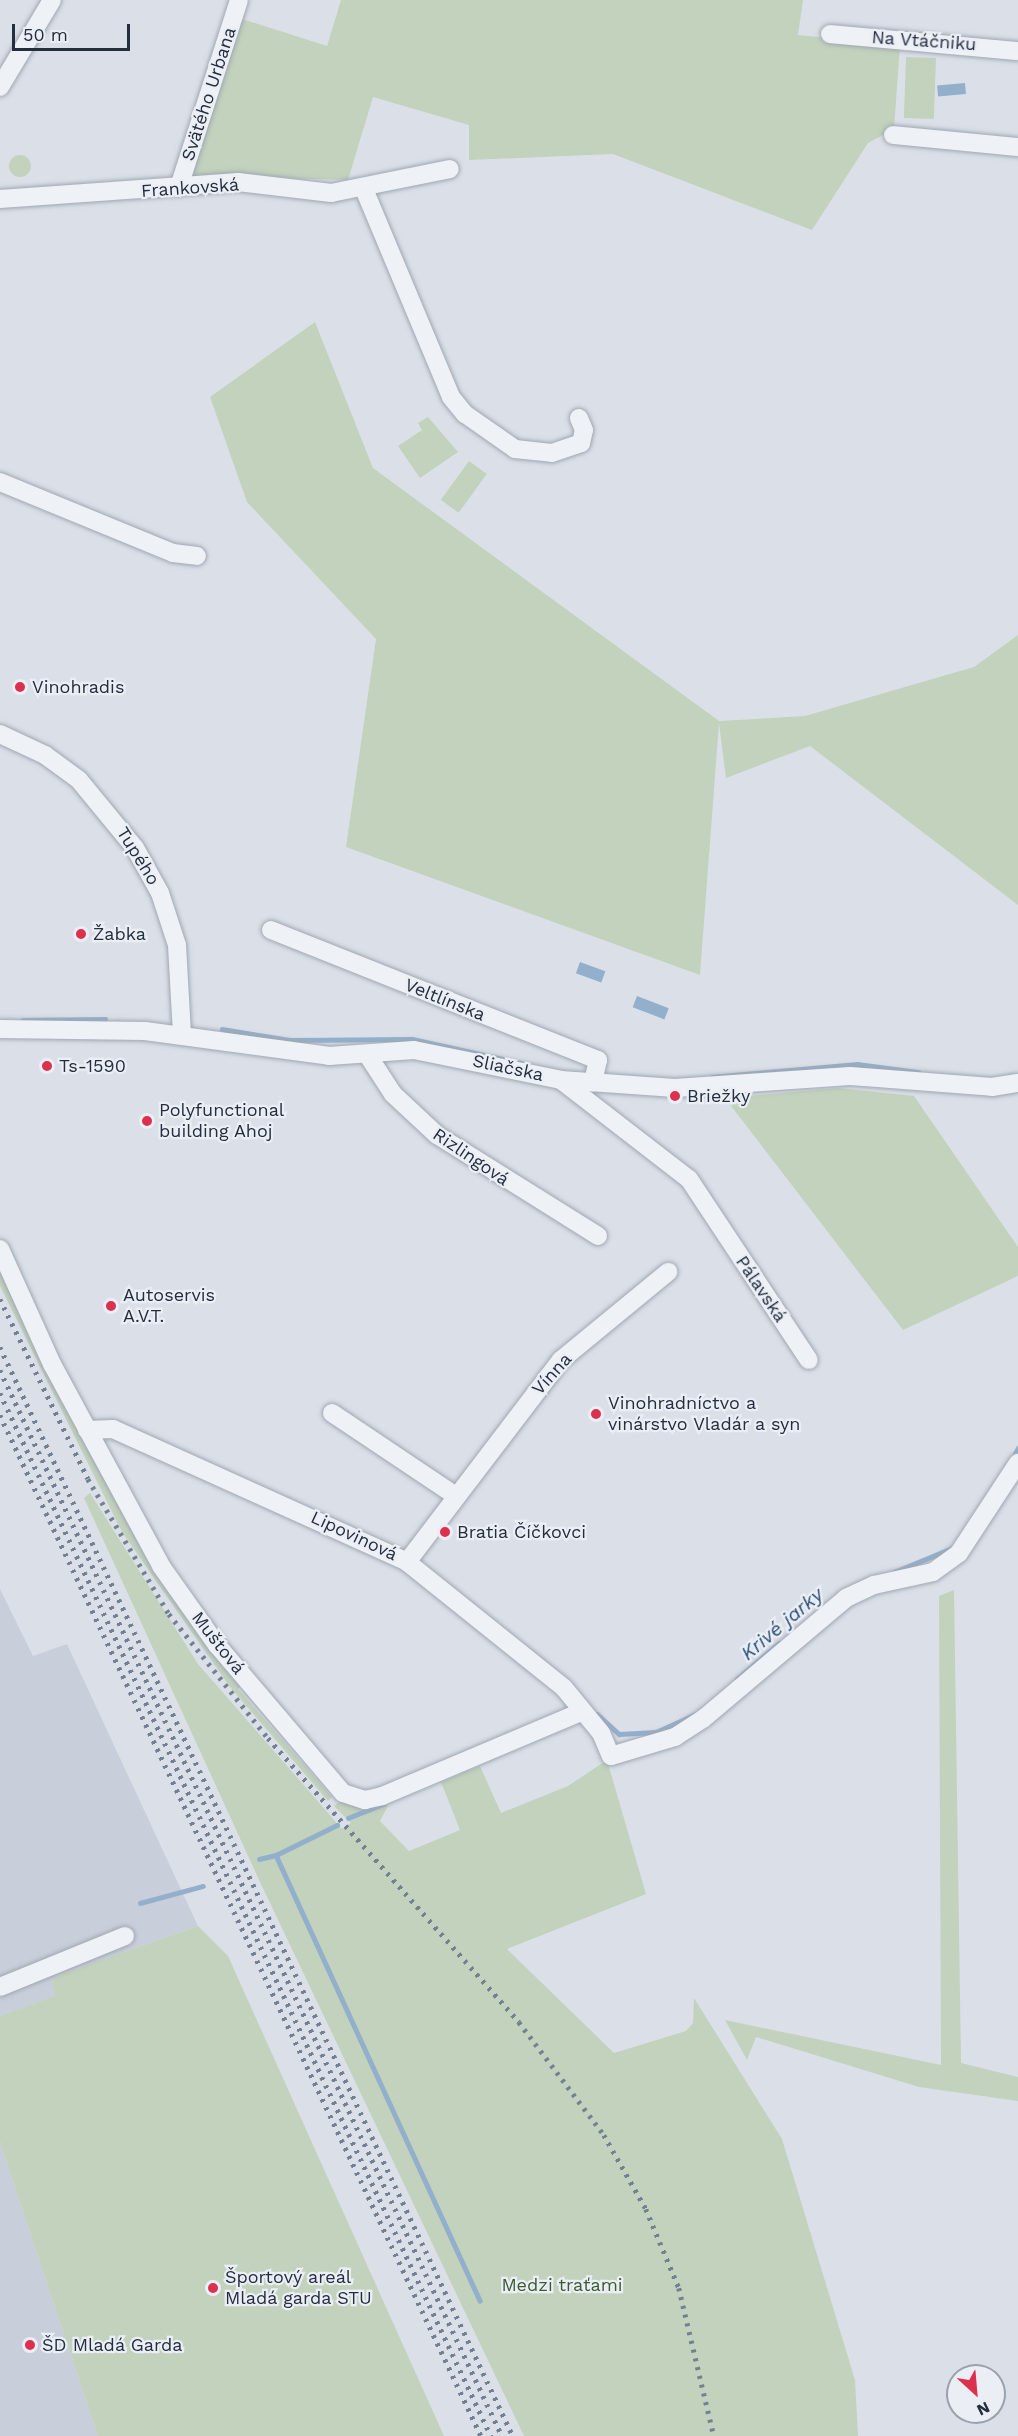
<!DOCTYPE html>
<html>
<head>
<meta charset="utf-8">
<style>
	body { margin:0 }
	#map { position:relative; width:1018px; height:2436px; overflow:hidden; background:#dbe0e8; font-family:"Work Sans",sans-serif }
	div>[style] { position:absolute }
	.built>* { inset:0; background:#c9cfda }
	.green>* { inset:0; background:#c2d2bc; transform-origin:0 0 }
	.round { border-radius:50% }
	.water>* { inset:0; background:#92afcc; transform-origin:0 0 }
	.stream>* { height:4.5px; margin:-2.25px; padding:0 2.25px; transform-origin:2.25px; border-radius:2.25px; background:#92afcc }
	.roads { filter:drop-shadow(0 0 2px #a0a7b2) drop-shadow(0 0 2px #a0a7b2) }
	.minor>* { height:18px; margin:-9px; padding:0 9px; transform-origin:9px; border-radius:9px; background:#eef1f6 }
	.rail>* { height:4.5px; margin-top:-2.25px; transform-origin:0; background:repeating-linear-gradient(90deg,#738093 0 3px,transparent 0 9px) }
	.dots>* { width:16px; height:16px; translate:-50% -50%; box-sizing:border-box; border:3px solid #ebeff5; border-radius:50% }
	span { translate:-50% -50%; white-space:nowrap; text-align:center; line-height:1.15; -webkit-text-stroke:4.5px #ebeff5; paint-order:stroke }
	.street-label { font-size:18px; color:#242e3f }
	.poi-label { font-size:18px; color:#242e3f }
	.left { translate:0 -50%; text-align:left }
	.park-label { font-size:18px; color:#395c30 }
	.water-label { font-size:20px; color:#2a4e77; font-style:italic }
	.north { position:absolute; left:946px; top:2364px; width:60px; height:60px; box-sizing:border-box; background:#ebeff5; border:2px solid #9ba2ac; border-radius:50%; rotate:154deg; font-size:16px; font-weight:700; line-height:24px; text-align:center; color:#242e3f }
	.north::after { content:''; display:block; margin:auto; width:21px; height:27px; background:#dc314e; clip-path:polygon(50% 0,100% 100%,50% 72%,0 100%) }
	.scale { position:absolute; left:12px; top:24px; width:118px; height:27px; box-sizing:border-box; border:3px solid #242e3f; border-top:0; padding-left:8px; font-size:18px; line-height:21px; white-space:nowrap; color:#242e3f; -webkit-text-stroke:4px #ebeff5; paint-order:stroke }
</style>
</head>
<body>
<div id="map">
	<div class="built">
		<div style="clip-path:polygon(0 1589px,33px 1656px,67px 1644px,198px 1926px,59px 1975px,56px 1996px,0 2016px)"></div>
		<div style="clip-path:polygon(0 2142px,98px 2436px,0 2436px)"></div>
	</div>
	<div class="green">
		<div style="clip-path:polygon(341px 0,803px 0,798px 35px,900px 45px,894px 129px,868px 143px,812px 230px,613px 154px,469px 160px,469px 125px,373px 97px,348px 180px,190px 176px,242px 19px,327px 46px)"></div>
		<div style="left:906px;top:57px;width:30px;height:61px;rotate:2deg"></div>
		<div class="round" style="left:9px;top:155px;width:22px;height:22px"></div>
		<div style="clip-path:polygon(315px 322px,373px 468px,719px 721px,805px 716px,974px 667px,1018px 635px,1018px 905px,810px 746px,726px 778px,719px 723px,700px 975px,346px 847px,376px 639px,247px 502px,210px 397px)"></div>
		<div style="clip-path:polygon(428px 417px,458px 452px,420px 478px,398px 446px,422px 430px,418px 423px)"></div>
		<div style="left:469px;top:461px;width:22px;height:48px;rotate:36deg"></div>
		<div style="clip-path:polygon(838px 1088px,914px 1096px,1018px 1247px,1018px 1276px,903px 1330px,725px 1098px)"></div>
		<div style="clip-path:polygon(0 1264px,75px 1421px,244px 1684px,238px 1689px,332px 1797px,328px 1801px,230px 1687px,122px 1532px,0 1286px)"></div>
		<div style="clip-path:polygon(90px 1493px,198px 1664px,342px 1829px,351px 1823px,334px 1806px,344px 1798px,379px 1800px,388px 1806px,380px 1821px,409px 1851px,460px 1830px,441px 1782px,480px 1766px,501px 1813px,568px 1786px,607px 1760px,646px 1894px,507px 1949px,614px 2053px,686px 2031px,693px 2023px,694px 1998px,782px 2139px,855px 2380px,858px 2436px,524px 2436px,260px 1882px,84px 1498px)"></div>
		<div style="clip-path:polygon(954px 1590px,961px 2063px,1018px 2077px,1018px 2101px,919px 2087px,756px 2037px,747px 2060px,725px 2020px,941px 2065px,939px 1596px)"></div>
		<div style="clip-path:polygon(198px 1926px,228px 1956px,444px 2436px,98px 2436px,0 2142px,0 2016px,55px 1996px,52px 1983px,59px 1975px)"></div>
	</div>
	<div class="water">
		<div style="left:965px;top:83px;width:11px;height:28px;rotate:85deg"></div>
		<div style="left:580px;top:962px;width:27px;height:12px;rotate:20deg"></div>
		<div style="left:637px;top:996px;width:34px;height:12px;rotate:21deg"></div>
	</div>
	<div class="stream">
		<div style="left:23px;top:1020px;width:82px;rotate:-0.7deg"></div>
		<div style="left:222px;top:1029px;width:68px;rotate:9.3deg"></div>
		<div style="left:289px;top:1040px;width:123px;rotate:-0.5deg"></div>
		<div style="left:412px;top:1039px;width:112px;rotate:12.4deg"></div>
		<div style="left:712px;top:1077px;width:146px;rotate:-5.1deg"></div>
		<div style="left:857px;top:1064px;width:62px;rotate:7.5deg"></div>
		<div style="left:1012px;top:1459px;width:13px;rotate:-61deg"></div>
		<div style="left:894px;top:1572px;width:61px;rotate:-22.3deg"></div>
		<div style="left:737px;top:1679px;width:55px;rotate:-40.6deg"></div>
		<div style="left:597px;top:1714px;width:30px;rotate:42deg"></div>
		<div style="left:619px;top:1734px;width:37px;rotate:-3deg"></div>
		<div style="left:656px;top:1732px;width:42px;rotate:-24.1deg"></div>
		<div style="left:348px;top:1818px;width:38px;rotate:-22deg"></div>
		<div style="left:276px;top:1855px;width:68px;rotate:-26.2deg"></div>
		<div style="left:259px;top:1859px;width:17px;rotate:-13deg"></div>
		<div style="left:276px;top:1855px;width:490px;rotate:65.4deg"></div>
		<div style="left:140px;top:1903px;width:65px;rotate:-15.1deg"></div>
	</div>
	<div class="roads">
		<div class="minor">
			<div style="left:830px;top:34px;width:189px;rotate:5.2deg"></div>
			<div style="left:0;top:87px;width:101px;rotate:-59.1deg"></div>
			<div style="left:893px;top:135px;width:126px;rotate:5.5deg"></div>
			<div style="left:179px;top:187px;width:196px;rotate:-72.2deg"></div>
			<div style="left:364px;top:189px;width:225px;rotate:67.3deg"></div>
			<div style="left:451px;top:397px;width:22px;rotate:51deg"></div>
			<div style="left:465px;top:414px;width:61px;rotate:35deg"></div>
			<div style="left:515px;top:449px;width:37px;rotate:6deg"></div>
			<div style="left:552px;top:453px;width:31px;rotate:-19deg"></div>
			<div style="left:581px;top:443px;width:13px;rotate:-77deg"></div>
			<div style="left:584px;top:430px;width:13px;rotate:-113deg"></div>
			<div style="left:0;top:199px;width:239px;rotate:-4.1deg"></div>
			<div style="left:238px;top:182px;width:94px;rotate:6.7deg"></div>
			<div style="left:331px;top:193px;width:121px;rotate:-11.4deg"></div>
			<div style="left:0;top:482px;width:187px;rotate:22.3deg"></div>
			<div style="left:173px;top:553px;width:24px;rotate:7deg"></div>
			<div style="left:0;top:734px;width:50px;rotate:25deg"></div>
			<div style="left:45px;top:755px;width:42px;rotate:36.3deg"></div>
			<div style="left:79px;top:780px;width:88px;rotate:50.5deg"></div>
			<div style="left:135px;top:848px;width:51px;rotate:60.9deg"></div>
			<div style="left:160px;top:893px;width:55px;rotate:71.9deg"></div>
			<div style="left:177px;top:945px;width:90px;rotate:86.8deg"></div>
			<div style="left:271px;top:930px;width:352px;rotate:21.7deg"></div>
			<div style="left:598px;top:1060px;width:23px;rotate:103deg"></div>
			<div style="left:0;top:1029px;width:145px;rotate:0.8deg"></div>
			<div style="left:145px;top:1031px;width:186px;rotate:7.7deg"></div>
			<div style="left:329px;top:1056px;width:85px;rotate:-4deg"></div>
			<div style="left:414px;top:1050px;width:150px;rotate:11.5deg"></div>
			<div style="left:561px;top:1080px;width:114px;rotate:4deg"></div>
			<div style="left:675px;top:1088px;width:175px;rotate:-3.9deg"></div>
			<div style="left:850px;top:1076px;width:142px;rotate:4.4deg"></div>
			<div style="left:992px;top:1087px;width:26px;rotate:-9deg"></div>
			<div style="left:367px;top:1054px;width:48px;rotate:57deg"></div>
			<div style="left:393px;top:1094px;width:60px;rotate:43deg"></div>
			<div style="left:437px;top:1135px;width:190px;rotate:32.1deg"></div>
			<div style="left:562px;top:1081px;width:160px;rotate:37.7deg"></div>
			<div style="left:689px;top:1179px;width:217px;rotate:56.5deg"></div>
			<div style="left:0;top:1249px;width:126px;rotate:65.7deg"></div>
			<div style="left:52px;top:1364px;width:230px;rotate:61.6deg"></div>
			<div style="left:161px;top:1566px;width:97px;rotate:54.7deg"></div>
			<div style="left:217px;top:1645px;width:194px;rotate:49.6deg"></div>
			<div style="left:343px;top:1793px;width:23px;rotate:18deg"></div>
			<div style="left:365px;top:1800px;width:17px;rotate:-13deg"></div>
			<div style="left:382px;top:1796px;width:216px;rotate:-22.9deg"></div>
			<div style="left:332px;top:1413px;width:149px;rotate:33.8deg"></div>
			<div style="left:87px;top:1430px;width:26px;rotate:-2deg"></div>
			<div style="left:113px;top:1429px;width:323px;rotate:24.3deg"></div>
			<div style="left:407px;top:1562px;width:201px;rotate:38.7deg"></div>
			<div style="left:564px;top:1688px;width:58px;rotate:50.6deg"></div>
			<div style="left:601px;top:1733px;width:25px;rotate:67deg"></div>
			<div style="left:611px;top:1756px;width:67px;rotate:-16.5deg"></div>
			<div style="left:675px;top:1737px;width:33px;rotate:-33deg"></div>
			<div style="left:703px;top:1719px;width:187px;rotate:-40.2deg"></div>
			<div style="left:846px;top:1598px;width:31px;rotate:-25deg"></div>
			<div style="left:874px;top:1585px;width:60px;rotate:-12.4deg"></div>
			<div style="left:933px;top:1572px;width:32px;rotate:-36deg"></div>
			<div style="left:959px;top:1553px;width:108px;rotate:-56.8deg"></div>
			<div style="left:407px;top:1562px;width:254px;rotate:-52.7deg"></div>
			<div style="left:561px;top:1360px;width:139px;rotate:-39.4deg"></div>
			<div style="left:0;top:1987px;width:135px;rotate:-22.2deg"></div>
		</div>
	</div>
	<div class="rail">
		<div style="left:0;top:1299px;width:200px;rotate:63.9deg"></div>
		<div style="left:88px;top:1479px;width:157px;rotate:59deg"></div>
		<div style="left:169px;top:1614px;width:159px;rotate:51.4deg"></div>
		<div style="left:268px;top:1738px;width:379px;rotate:48.5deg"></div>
		<div style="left:519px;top:2022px;width:141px;rotate:53deg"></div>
		<div style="left:604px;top:2135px;width:85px;rotate:60.4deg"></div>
		<div style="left:646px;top:2209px;width:86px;rotate:67.3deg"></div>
		<div style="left:679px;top:2288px;width:152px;rotate:76.7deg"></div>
		<div style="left:0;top:1347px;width:1204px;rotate:64.78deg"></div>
		<div style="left:0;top:1370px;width:1178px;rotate:64.78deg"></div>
		<div style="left:0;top:1393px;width:1153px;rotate:64.79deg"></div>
		<div style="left:0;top:1415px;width:1129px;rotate:64.77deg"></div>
	</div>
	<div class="dots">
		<div style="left:20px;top:687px;background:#dc314e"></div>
		<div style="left:81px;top:934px;background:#dc314e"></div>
		<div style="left:47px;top:1066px;background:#dc314e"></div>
		<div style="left:675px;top:1096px;background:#dc314e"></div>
		<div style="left:147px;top:1121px;background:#dc314e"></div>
		<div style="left:111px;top:1306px;background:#dc314e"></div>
		<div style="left:596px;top:1414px;background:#dc314e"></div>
		<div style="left:445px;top:1532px;background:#dc314e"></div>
		<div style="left:213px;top:2288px;background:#dc314e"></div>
		<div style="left:30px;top:2345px;background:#dc314e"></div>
	</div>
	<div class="street-label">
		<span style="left:924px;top:41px;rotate:4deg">Na Vtáčniku</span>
		<span style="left:209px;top:94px;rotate:-72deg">Svätého Urbana</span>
		<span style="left:190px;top:188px;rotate:-4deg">Frankovská</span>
		<span style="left:138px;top:856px;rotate:58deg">Tupého</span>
		<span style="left:445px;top:1000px;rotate:22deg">Veltlínska</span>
		<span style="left:508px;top:1068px;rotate:12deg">Sliačska</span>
		<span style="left:471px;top:1157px;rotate:34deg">Rizlingová</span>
		<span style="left:761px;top:1289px;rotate:56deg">Pálavská</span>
		<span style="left:552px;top:1374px;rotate:-48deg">Vínna</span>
		<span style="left:354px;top:1536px;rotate:25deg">Lipovinová</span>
		<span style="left:218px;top:1643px;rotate:52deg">Muštová</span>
	</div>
	<div class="poi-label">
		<span class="left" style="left:32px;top:687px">Vinohradis</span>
		<span class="left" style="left:93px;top:934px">Žabka</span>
		<span class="left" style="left:59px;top:1066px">Ts-1590</span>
		<span class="left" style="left:687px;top:1096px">Briežky</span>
		<span class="left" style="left:159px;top:1121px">Polyfunctional<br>building Ahoj</span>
		<span class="left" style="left:123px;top:1306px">Autoservis<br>A.V.T.</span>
		<span class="left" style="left:608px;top:1414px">Vinohradníctvo a<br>vinárstvo Vladár a syn</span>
		<span class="left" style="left:457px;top:1532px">Bratia Číčkovci</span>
		<span class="left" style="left:225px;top:2288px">Športový areál<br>Mladá garda STU</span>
		<span class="left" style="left:42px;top:2345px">ŠD Mladá Garda</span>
	</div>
	<div class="park-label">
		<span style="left:562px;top:2285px">Medzi traťami</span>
	</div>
	<div class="water-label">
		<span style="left:782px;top:1624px;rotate:-40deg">Krivé jarky</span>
	</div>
	<div class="north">N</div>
	<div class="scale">50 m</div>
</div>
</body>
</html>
